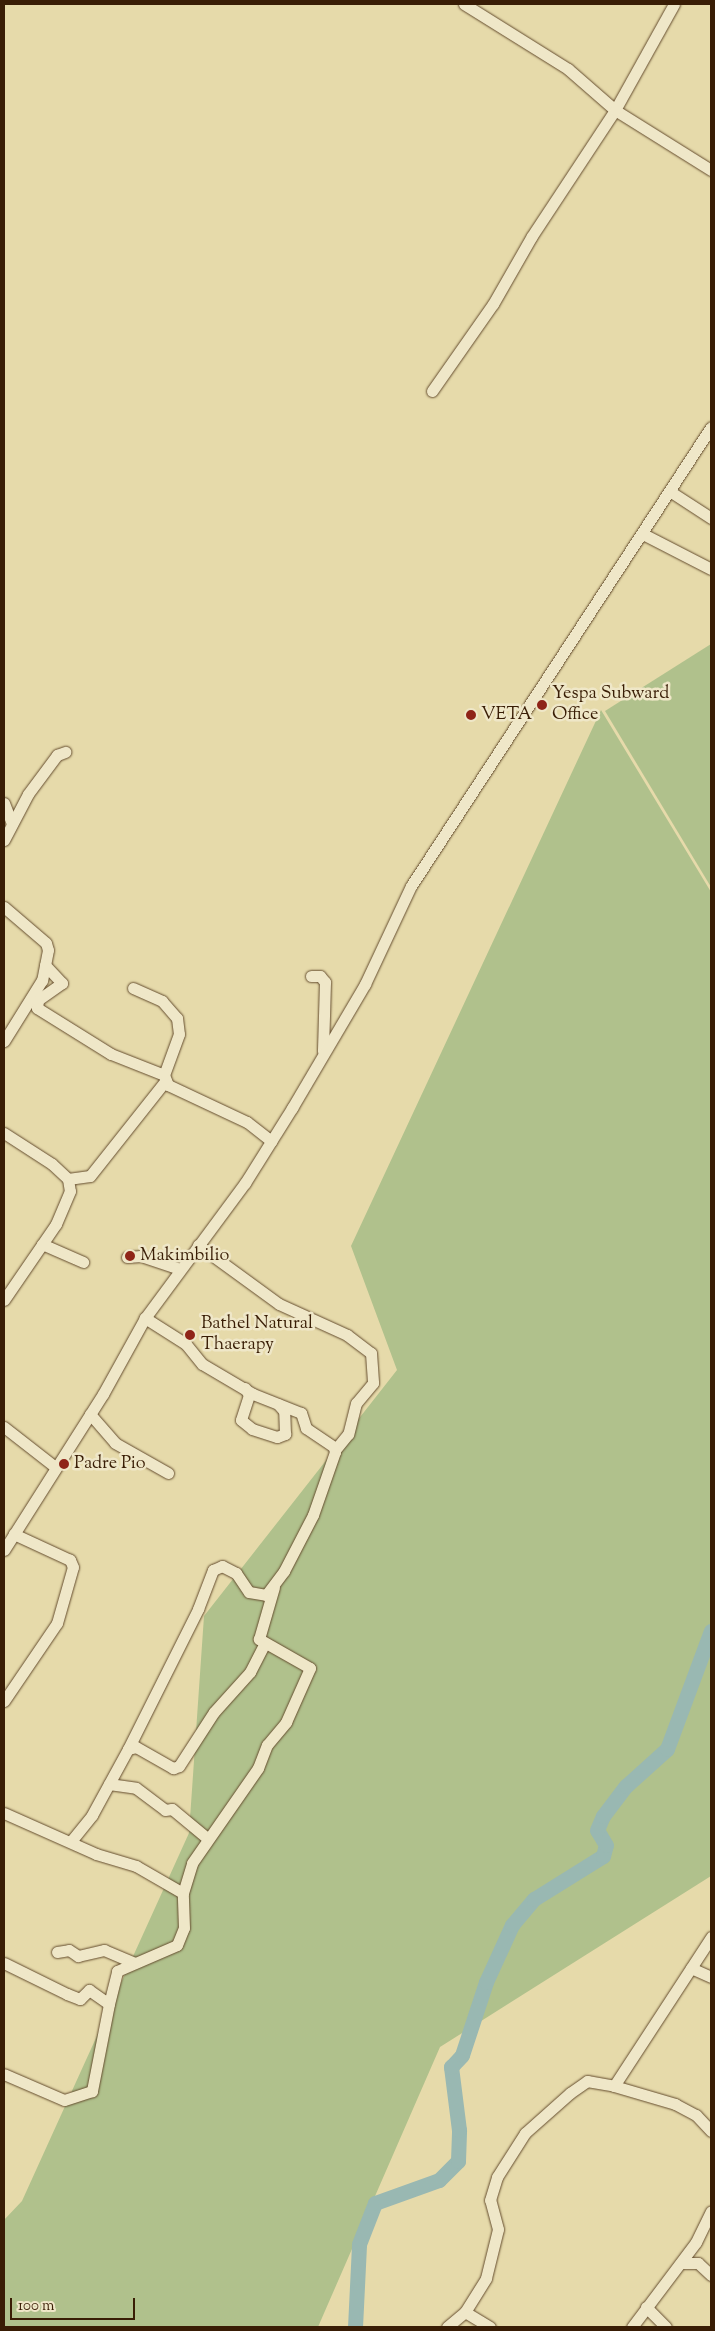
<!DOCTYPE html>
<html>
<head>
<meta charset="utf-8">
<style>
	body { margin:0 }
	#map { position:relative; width:715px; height:2331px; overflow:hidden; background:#e6daaa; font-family:"Sorts Mill Goudy",serif }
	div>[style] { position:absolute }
	.green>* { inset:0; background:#b0c18c }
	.river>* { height:15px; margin:-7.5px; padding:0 7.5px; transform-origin:7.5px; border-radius:7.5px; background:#99b8b2 }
	.roads { filter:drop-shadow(0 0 1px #644c2e) drop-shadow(0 0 1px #644c2e) }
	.minor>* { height:11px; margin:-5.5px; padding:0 5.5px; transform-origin:5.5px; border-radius:5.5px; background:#efe7c8 }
	.dots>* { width:14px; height:14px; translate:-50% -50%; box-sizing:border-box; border:2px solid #efe7c8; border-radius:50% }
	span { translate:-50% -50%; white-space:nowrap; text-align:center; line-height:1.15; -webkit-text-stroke:5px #efe7c8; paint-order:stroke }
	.poi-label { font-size:18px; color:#391d05 }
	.left { translate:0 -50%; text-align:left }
	.frame { position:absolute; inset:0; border:5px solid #391d05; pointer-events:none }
	.scale { position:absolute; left:10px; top:2298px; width:125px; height:22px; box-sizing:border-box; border:2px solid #391d05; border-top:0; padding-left:6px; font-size:15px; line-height:18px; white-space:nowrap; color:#391d05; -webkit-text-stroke:4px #efe7c8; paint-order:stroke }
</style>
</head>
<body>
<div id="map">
	<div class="green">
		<div style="clip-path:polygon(711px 644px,711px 887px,605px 711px)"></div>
		<div style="clip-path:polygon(601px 710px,711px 892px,711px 1876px,440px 2047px,318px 2327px,4px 2327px,4px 2220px,22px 2201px,189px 1833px,204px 1616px,397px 1370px,351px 1246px)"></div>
	</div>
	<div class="river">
		<div style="left:355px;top:2327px;width:83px;rotate:-87.2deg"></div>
		<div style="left:359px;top:2244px;width:44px;rotate:-68.7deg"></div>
		<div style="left:375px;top:2203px;width:68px;rotate:-19.8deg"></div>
		<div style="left:439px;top:2180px;width:27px;rotate:-45deg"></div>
		<div style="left:458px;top:2161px;width:31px;rotate:-88deg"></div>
		<div style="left:459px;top:2130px;width:64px;rotate:-97.2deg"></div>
		<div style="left:451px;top:2067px;width:16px;rotate:-47deg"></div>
		<div style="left:462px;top:2055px;width:77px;rotate:-71.8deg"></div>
		<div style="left:486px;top:1982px;width:63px;rotate:-65.5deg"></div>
		<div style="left:512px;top:1925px;width:34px;rotate:-50deg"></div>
		<div style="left:534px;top:1899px;width:81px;rotate:-31.9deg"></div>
		<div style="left:603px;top:1856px;width:11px;rotate:-75deg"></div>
		<div style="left:606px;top:1845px;width:17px;rotate:-121deg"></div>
		<div style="left:597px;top:1830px;width:15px;rotate:-67deg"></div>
		<div style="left:603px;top:1816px;width:38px;rotate:-53deg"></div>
		<div style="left:626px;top:1786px;width:55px;rotate:-42.1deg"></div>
		<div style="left:667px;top:1749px;width:126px;rotate:-69.6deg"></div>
	</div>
	<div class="roads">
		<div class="minor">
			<div style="left:464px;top:4px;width:123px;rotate:32deg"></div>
			<div style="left:568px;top:69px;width:62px;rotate:41.1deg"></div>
			<div style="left:615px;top:110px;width:113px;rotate:32deg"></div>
			<div style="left:432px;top:391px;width:106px;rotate:-55deg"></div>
			<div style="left:493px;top:304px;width:78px;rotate:-60.2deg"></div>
			<div style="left:532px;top:236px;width:151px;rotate:-56.6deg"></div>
			<div style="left:615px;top:110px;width:121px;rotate:-60.9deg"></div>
			<div style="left:671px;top:492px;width:48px;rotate:33deg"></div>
			<div style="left:643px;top:534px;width:76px;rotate:27.2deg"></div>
			<div style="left:4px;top:803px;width:22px;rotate:69deg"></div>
			<div style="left:4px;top:840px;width:52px;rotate:-62.4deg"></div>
			<div style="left:28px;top:794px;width:49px;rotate:-53.4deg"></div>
			<div style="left:57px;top:755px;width:9px;rotate:-21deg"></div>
			<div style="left:4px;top:907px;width:55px;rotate:40.6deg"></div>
			<div style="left:46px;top:943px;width:7px;rotate:74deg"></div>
			<div style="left:48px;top:950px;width:31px;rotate:101deg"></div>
			<div style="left:42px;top:980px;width:72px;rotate:121.9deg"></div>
			<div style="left:45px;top:965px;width:25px;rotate:47deg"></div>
			<div style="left:62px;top:983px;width:29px;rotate:145deg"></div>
			<div style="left:38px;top:1000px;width:8px;rotate:97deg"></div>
			<div style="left:37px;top:1008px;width:87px;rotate:31.9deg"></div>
			<div style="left:111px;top:1054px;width:57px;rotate:21.6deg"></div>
			<div style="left:311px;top:976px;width:9px"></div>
			<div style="left:320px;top:976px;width:8px;rotate:50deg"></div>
			<div style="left:325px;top:982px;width:69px;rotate:91.7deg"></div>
			<div style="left:133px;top:988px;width:32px;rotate:24deg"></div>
			<div style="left:162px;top:1001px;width:23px;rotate:49deg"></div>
			<div style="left:177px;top:1018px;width:16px;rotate:83deg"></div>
			<div style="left:179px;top:1034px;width:44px;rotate:110.1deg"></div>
			<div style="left:164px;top:1075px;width:11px;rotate:68deg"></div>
			<div style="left:168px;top:1085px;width:87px;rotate:25.1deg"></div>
			<div style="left:247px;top:1122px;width:31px;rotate:38deg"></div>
			<div style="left:4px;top:1133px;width:57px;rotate:32.9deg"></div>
			<div style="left:52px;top:1164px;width:22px;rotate:43deg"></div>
			<div style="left:68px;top:1179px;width:12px;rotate:81deg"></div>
			<div style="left:70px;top:1191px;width:36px;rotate:113deg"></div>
			<div style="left:56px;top:1224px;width:92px;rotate:124.4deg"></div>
			<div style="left:68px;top:1179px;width:22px;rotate:-8deg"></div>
			<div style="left:90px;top:1176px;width:122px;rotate:-51.6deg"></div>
			<div style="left:42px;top:1244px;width:45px;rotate:23.7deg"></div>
			<div style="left:198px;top:1245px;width:100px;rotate:36.1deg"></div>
			<div style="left:279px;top:1304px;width:75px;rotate:24.5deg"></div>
			<div style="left:347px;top:1335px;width:30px;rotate:37deg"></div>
			<div style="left:371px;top:1353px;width:30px;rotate:86deg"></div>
			<div style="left:373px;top:1383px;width:26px;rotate:130deg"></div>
			<div style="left:356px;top:1403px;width:32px;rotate:104deg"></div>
			<div style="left:348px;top:1434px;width:21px;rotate:129deg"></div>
			<div style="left:127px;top:1257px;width:14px;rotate:-4deg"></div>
			<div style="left:141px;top:1256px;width:41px;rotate:18.4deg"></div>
			<div style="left:245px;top:1388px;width:8px;rotate:60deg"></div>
			<div style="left:249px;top:1395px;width:26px;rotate:108deg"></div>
			<div style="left:241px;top:1420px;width:14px;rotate:39deg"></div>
			<div style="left:252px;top:1429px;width:26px;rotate:18deg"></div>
			<div style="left:277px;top:1437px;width:9px;rotate:-21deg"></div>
			<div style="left:285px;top:1434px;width:23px;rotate:-92deg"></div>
			<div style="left:284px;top:1411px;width:9px;rotate:-131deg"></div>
			<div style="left:90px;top:1414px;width:38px;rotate:49deg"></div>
			<div style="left:115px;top:1443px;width:61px;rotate:29.5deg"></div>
			<div style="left:4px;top:1427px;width:63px;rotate:38deg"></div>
			<div style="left:4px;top:1550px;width:185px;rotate:-57.6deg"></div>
			<div style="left:103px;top:1394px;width:87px;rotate:-61.1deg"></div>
			<div style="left:145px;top:1318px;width:168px;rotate:-53.5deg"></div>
			<div style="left:245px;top:1183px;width:89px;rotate:-57.9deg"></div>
			<div style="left:292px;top:1108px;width:144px;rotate:-59.5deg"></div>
			<div style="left:365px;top:984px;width:108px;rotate:-64.9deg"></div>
			<div style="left:411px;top:886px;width:548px;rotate:-56.83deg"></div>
			<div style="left:4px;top:1701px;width:94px;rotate:-55.8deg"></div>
			<div style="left:57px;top:1623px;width:58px;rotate:-74.1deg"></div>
			<div style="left:73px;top:1567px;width:8px;rotate:-113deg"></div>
			<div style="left:70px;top:1560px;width:62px;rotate:-155.1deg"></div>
			<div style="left:128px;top:1749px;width:8px;rotate:-14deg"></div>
			<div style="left:136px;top:1747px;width:43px;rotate:29.6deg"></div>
			<div style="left:173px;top:1768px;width:6px;rotate:-18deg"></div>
			<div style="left:179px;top:1766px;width:64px;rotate:-57.1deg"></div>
			<div style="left:214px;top:1712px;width:54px;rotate:-48deg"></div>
			<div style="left:250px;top:1672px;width:31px;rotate:-63deg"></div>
			<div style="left:109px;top:1784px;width:27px;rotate:8deg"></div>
			<div style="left:136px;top:1788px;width:36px;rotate:37deg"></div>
			<div style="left:165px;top:1810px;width:7px;rotate:-8deg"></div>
			<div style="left:172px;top:1809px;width:45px;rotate:39.6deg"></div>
			<div style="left:4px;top:1813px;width:101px;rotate:24deg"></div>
			<div style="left:96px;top:1854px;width:42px;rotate:16.7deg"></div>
			<div style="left:136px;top:1866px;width:54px;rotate:29.9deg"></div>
			<div style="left:72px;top:1840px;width:32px;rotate:-51deg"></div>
			<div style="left:92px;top:1815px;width:75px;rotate:-61.4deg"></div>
			<div style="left:128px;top:1749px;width:157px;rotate:-63.4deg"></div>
			<div style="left:198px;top:1609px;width:42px;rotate:-69deg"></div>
			<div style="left:213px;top:1570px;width:10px;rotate:-24deg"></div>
			<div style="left:222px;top:1566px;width:16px;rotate:27deg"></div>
			<div style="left:236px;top:1573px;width:23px;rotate:56deg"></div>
			<div style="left:249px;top:1592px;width:17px;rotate:10deg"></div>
			<div style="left:266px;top:1595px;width:30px;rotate:-53deg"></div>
			<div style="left:284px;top:1571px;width:63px;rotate:-62.6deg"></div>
			<div style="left:313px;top:1515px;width:67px;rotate:-70.8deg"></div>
			<div style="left:335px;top:1452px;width:5px;rotate:-101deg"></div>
			<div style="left:334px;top:1447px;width:34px;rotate:-146deg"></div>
			<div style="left:306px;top:1428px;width:16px;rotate:-108deg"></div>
			<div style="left:301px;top:1413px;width:52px;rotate:-158.4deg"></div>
			<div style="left:253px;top:1394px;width:59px;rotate:-149.5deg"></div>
			<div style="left:202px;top:1364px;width:26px;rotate:-129deg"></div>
			<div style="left:186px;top:1344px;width:49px;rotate:-147.6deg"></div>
			<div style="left:57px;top:1952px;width:12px;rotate:-9deg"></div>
			<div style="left:69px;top:1950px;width:11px;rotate:34deg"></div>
			<div style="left:78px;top:1956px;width:27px;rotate:-13deg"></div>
			<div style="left:104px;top:1950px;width:33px;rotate:23deg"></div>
			<div style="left:4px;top:1963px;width:70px;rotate:26.2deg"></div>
			<div style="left:67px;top:1994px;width:14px;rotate:21deg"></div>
			<div style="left:80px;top:1999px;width:13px;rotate:-45deg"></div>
			<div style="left:89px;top:1990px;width:24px;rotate:35deg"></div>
			<div style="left:109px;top:2004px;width:89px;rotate:101.1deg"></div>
			<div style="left:92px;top:2091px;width:29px;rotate:162deg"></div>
			<div style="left:64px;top:2100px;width:65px;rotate:-156.6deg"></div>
			<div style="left:691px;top:1968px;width:22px;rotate:24deg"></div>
			<div style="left:109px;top:2004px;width:34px;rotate:-76deg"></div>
			<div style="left:117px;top:1971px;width:65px;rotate:-23.4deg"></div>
			<div style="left:177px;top:1945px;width:18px;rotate:-68deg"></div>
			<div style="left:184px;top:1928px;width:35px;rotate:-92deg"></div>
			<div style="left:183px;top:1893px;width:31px;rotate:-73deg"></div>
			<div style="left:192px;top:1863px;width:116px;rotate:-55.2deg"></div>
			<div style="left:258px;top:1768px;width:25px;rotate:-69deg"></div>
			<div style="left:267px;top:1745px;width:30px;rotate:-50deg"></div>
			<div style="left:286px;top:1722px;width:59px;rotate:-66deg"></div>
			<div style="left:310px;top:1668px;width:59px;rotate:-150.4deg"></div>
			<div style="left:259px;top:1639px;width:54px;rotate:-73.9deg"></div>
			<div style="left:614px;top:2086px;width:178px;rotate:-56.9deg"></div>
			<div style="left:681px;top:2263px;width:17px"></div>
			<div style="left:698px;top:2263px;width:18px;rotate:43deg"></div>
			<div style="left:646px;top:2307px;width:28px;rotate:45deg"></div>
			<div style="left:465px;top:2312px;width:29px;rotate:31deg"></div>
			<div style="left:447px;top:2327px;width:23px;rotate:-40deg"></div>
			<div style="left:465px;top:2312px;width:40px;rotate:-58deg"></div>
			<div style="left:486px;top:2278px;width:50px;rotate:-76.2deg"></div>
			<div style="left:498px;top:2229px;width:30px;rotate:-105deg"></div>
			<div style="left:490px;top:2200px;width:24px;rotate:-73deg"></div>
			<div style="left:497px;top:2177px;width:52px;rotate:-57.5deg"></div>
			<div style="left:525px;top:2133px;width:60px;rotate:-41.6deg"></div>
			<div style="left:570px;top:2093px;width:21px;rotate:-35deg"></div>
			<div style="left:587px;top:2081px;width:27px;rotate:10deg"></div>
			<div style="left:614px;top:2086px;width:64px;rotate:16.4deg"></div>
			<div style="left:675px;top:2104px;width:24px;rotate:28deg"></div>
			<div style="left:696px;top:2115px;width:22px;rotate:47deg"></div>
			<div style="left:632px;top:2327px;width:106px;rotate:-53deg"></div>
			<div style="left:696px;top:2242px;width:34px;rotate:-64deg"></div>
		</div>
	</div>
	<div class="dots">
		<div style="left:542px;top:705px;background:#8f2418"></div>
		<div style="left:471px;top:715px;background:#8f2418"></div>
		<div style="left:130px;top:1256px;background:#8f2418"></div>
		<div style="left:190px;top:1335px;background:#8f2418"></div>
		<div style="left:64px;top:1464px;background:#8f2418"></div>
	</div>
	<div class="poi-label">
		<span class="left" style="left:552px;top:705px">Yespa Subward<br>Office</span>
		<span class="left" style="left:481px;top:715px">VETA</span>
		<span class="left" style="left:140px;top:1256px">Makimbilio</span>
		<span class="left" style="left:201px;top:1335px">Bathel Natural<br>Thaerapy</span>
		<span class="left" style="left:74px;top:1464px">Padre Pio</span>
	</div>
	<div class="frame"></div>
	<div class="scale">100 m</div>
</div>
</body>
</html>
